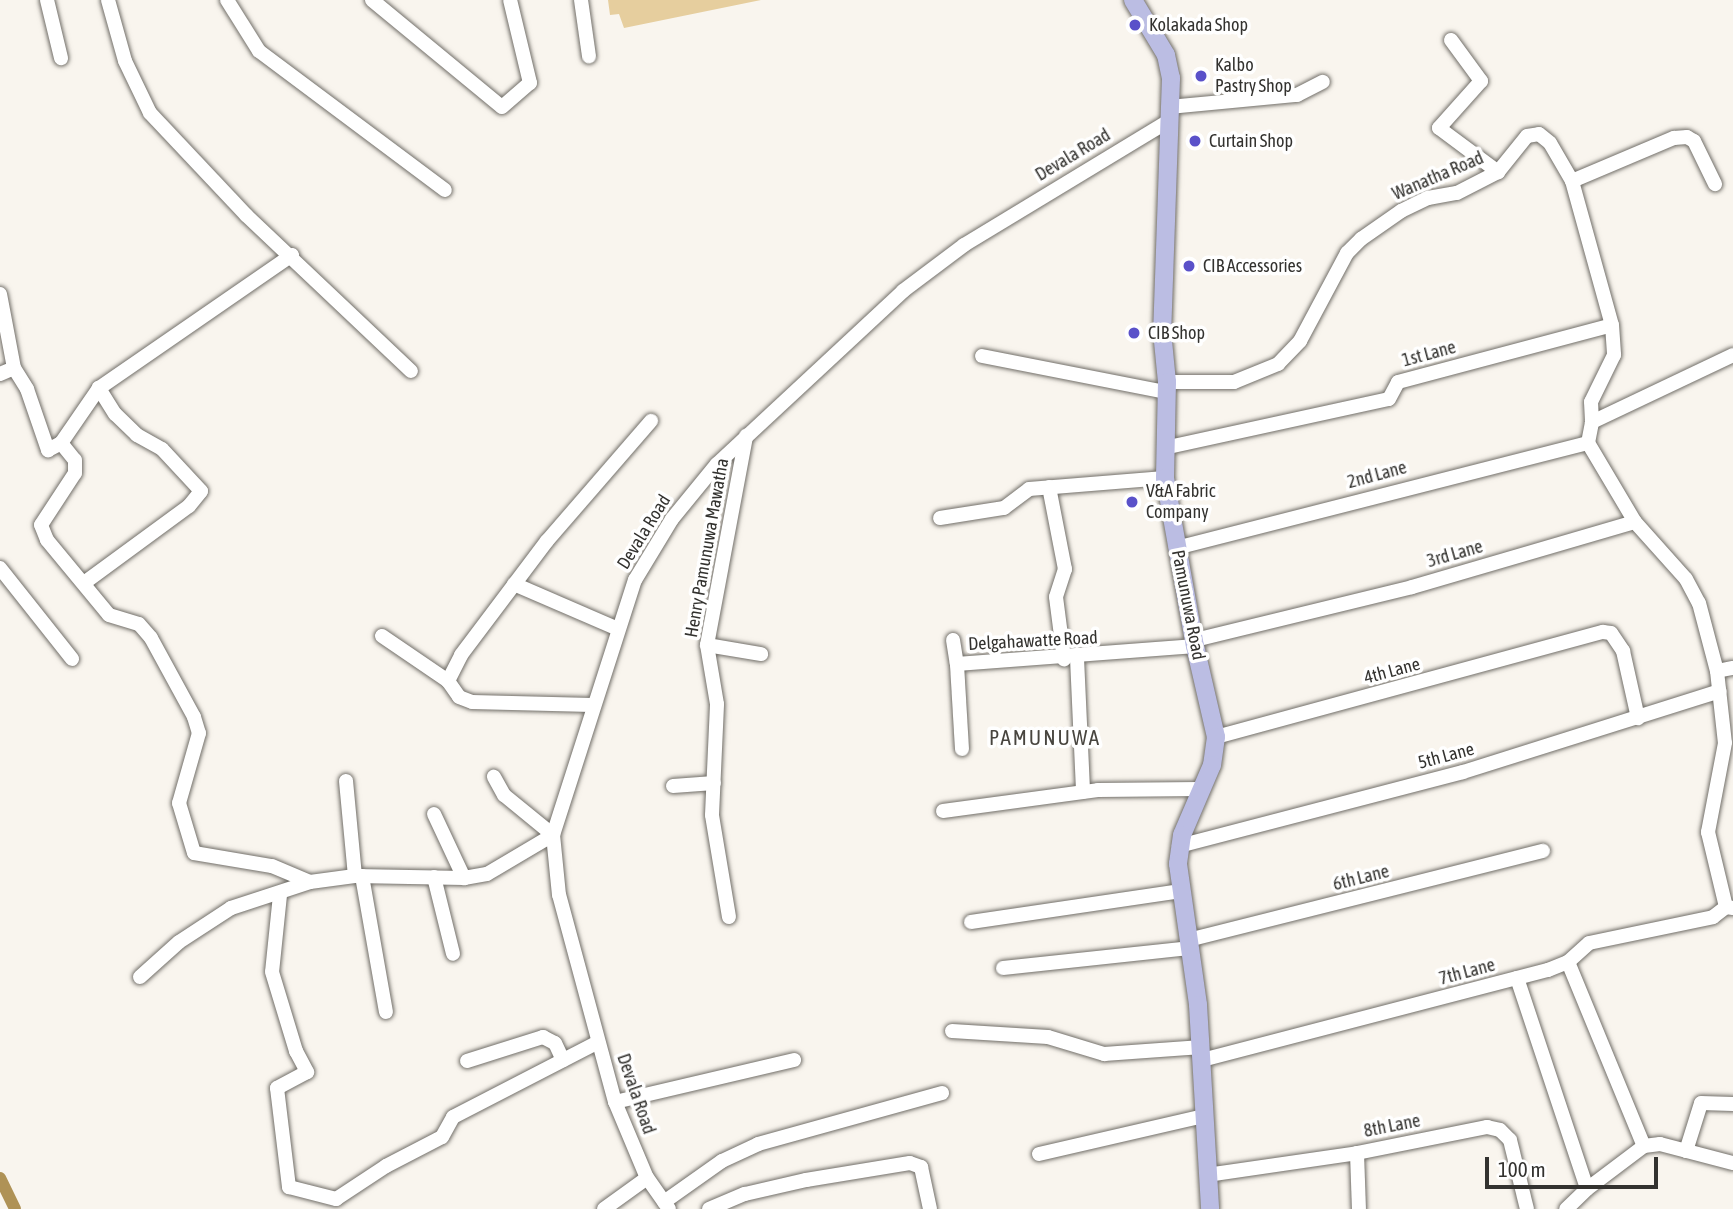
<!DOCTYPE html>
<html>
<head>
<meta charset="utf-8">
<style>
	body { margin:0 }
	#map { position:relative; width:1733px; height:1209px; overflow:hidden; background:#f9f5ee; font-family:"Asap Condensed",sans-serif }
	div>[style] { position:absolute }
	.green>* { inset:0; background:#e6ce9e }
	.canal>* { height:12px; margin:-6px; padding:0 6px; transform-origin:6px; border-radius:6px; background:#af9256 }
	.roads { filter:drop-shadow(0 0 2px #716e68) drop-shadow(0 0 2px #716e68) }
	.minor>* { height:14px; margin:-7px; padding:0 7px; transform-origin:7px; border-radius:7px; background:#fff }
	.major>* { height:18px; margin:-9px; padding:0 9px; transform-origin:9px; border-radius:9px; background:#bbbde3 }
	.dots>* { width:19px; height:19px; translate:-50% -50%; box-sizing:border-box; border:4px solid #fff; border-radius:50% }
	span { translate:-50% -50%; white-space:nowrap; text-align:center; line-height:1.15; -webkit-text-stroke:7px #fff; paint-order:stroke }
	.poi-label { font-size:18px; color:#33322f }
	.left { translate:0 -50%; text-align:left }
	.street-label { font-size:18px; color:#33322f }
	.quarter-label { font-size:21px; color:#48453f; letter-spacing:2px }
	.scale { position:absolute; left:1485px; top:1157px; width:173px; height:32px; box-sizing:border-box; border:4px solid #33322f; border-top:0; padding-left:9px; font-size:21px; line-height:24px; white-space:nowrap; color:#33322f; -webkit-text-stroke:5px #fff; paint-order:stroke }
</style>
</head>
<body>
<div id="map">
	<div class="green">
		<div style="clip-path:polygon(608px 0,761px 0,624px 28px,619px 14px,610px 15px)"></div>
	</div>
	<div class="canal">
		<div style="left:0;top:1178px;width:34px;rotate:64deg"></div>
	</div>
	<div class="roads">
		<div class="minor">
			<div style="left:47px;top:0;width:60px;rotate:76.4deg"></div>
			<div style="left:108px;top:0;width:63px;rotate:74.4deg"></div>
			<div style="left:125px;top:61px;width:58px;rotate:64.3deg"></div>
			<div style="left:150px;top:113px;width:140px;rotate:46.7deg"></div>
			<div style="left:246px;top:215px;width:227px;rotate:43.4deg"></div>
			<div style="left:227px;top:0;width:60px;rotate:57.9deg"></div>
			<div style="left:259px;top:51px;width:232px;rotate:36.8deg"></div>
			<div style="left:372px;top:0;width:168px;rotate:39.5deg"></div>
			<div style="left:502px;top:107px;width:37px;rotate:-41deg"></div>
			<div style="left:530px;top:83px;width:85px;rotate:-103.5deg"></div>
			<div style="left:581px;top:0;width:57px;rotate:81.9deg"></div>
			<div style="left:1451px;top:40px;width:51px;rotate:53.8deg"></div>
			<div style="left:1481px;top:81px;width:63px;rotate:131.8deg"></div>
			<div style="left:1439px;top:128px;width:74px;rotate:36.7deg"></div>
			<div style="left:1169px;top:107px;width:129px;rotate:-5.4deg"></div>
			<div style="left:1297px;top:95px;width:29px;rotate:-27deg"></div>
			<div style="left:1572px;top:181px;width:111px;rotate:-22.9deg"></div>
			<div style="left:1674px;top:138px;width:13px;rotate:-4deg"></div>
			<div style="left:1687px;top:137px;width:8px;rotate:30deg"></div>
			<div style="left:1694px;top:141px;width:48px;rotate:64deg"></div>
			<div style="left:292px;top:255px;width:234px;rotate:145.4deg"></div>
			<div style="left:99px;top:388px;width:67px;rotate:124.6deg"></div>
			<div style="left:61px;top:443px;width:22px;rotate:51deg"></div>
			<div style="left:75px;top:460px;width:13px;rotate:90deg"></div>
			<div style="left:75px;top:473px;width:62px;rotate:123.2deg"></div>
			<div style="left:41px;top:525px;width:16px;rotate:68deg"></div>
			<div style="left:47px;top:540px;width:97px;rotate:50.4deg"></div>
			<div style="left:109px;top:615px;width:31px;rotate:17deg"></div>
			<div style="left:139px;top:624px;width:18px;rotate:49deg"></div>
			<div style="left:151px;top:638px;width:90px;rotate:61.4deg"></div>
			<div style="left:194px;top:717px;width:17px;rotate:73deg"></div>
			<div style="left:199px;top:733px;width:73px;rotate:105.9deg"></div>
			<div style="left:179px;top:803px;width:52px;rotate:73.3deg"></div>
			<div style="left:194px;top:853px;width:79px;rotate:9.5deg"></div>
			<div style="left:272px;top:866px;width:41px;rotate:22.8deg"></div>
			<div style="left:310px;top:882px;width:45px;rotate:-7.6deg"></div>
			<div style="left:355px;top:876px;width:109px;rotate:1.1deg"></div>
			<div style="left:464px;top:878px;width:23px;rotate:-10deg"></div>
			<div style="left:487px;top:874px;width:77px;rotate:-30.6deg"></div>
			<div style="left:553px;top:835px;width:63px;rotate:-140.8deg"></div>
			<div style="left:504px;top:795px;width:21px;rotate:-119deg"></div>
			<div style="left:0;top:294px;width:75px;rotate:79.3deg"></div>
			<div style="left:982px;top:356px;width:187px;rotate:11.1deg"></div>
			<div style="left:0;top:374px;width:15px;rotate:-23deg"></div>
			<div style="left:14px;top:368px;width:25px;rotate:58deg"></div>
			<div style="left:27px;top:389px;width:65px;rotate:71deg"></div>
			<div style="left:48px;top:450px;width:15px;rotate:-28deg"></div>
			<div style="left:1167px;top:382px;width:67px"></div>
			<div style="left:1234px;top:382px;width:48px;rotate:-22.2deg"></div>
			<div style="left:1278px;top:364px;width:32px;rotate:-46deg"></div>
			<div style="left:1300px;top:341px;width:100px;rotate:-61.9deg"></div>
			<div style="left:1347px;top:253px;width:20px;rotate:-45deg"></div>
			<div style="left:1361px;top:239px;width:49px;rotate:-35deg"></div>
			<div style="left:1401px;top:211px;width:30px;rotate:-26deg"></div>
			<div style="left:1428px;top:198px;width:29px;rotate:-10deg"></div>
			<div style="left:1457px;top:193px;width:46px;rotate:-27.1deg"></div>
			<div style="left:1498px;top:172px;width:46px;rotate:-51.1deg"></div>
			<div style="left:1527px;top:136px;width:12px;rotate:-9deg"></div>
			<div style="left:1539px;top:134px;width:14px;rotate:39deg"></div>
			<div style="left:1550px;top:143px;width:44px;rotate:59.9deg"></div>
			<div style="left:1572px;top:181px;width:149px;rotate:74.5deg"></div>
			<div style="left:1588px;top:443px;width:21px;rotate:-79deg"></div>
			<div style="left:1592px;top:422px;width:156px;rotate:-25.4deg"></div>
			<div style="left:1164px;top:448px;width:230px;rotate:-12.3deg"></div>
			<div style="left:1389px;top:399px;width:19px;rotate:-62deg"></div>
			<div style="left:1398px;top:382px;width:221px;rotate:-14.9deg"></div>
			<div style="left:1612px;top:325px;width:30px;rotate:86deg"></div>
			<div style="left:1614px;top:355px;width:52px;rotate:116.1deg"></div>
			<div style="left:1591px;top:402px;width:20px;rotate:87deg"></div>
			<div style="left:1049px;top:487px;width:84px;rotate:79deg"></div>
			<div style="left:1065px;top:569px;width:29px;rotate:108deg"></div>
			<div style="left:1056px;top:597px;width:63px;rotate:82.6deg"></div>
			<div style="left:940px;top:518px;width:65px;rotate:-8.9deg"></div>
			<div style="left:1004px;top:508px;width:31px;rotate:-37deg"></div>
			<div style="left:1029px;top:489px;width:136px;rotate:-4.6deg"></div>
			<div style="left:1635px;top:522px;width:76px;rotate:48.2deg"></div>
			<div style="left:1686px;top:579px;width:27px;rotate:62deg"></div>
			<div style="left:1699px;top:603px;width:70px;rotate:75.2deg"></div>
			<div style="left:1717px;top:671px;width:72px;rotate:83.7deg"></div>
			<div style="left:1725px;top:743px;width:91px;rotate:100.8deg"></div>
			<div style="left:1708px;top:832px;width:77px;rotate:76.5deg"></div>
			<div style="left:1176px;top:548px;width:425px;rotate:-14.3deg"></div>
			<div style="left:0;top:568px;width:116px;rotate:51.6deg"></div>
			<div style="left:84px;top:583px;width:130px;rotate:-36.3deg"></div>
			<div style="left:189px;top:506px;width:19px;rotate:-51deg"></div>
			<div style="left:201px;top:491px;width:57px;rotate:-132.9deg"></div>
			<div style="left:162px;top:449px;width:29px;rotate:-151deg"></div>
			<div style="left:137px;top:435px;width:30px;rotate:-136deg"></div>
			<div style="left:115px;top:414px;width:31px;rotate:-122deg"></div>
			<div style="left:514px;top:584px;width:113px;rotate:23.4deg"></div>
			<div style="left:382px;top:636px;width:80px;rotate:34.3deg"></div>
			<div style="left:448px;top:681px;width:19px;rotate:55deg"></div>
			<div style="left:459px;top:697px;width:14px;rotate:21deg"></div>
			<div style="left:472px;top:702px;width:120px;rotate:1.4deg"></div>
			<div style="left:953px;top:640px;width:24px;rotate:81deg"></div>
			<div style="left:1195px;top:640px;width:223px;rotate:-13.7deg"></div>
			<div style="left:1412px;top:587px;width:232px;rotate:-16.3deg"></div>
			<div style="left:1635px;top:522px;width:92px;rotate:-120.7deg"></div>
			<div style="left:707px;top:645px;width:55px;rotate:9.5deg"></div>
			<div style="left:1077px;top:658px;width:134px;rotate:87.4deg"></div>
			<div style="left:1717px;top:671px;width:16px;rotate:-11deg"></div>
			<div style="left:448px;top:681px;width:29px;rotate:-63deg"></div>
			<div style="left:461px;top:655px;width:143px;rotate:-53deg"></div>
			<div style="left:547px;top:541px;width:159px;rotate:-49.1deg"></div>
			<div style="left:1216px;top:737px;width:401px;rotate:-15.2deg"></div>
			<div style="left:1603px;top:632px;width:8px;rotate:7deg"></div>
			<div style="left:1611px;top:633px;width:22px;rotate:56deg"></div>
			<div style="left:1623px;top:651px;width:69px;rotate:77.4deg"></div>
			<div style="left:962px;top:749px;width:85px;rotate:-93.4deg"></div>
			<div style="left:957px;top:664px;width:239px;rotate:-4.3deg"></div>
			<div style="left:346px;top:781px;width:95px;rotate:84.6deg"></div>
			<div style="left:673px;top:786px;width:41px;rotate:-4.2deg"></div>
			<div style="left:943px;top:811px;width:156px;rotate:-7.7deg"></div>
			<div style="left:1098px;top:790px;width:102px;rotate:-0.6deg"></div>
			<div style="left:434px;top:814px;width:71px;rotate:64.9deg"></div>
			<div style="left:1179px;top:846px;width:293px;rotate:-14.6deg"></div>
			<div style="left:1463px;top:772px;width:269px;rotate:-17.5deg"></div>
			<div style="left:362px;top:876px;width:138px;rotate:80deg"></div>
			<div style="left:434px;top:877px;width:79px;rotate:76.1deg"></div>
			<div style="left:280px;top:895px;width:77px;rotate:95.9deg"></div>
			<div style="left:272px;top:972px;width:83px;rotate:73.1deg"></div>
			<div style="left:296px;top:1051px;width:24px;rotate:62deg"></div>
			<div style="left:307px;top:1072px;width:34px;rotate:152deg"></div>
			<div style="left:277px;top:1088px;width:100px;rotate:83.1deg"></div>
			<div style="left:289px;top:1187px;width:49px;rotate:14.3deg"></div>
			<div style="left:336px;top:1199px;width:60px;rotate:-33.4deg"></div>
			<div style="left:386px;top:1166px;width:63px;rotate:-27.4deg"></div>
			<div style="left:442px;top:1137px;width:23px;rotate:-61deg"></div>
			<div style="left:453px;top:1117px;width:163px;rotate:-27.3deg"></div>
			<div style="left:729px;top:917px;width:103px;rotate:-99.5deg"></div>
			<div style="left:712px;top:815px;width:111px;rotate:-87.4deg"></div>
			<div style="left:717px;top:704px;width:60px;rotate:-99.6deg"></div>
			<div style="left:707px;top:645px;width:213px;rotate:-79.4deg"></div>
			<div style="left:971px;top:922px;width:212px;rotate:-8.4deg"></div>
			<div style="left:1188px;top:940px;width:366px;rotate:-14.1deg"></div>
			<div style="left:1568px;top:962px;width:199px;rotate:67.6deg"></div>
			<div style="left:1644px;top:1146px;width:71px;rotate:143deg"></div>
			<div style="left:1003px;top:968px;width:187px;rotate:-6.1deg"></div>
			<div style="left:140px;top:977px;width:52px;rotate:-41.9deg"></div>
			<div style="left:179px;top:942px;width:62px;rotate:-33.2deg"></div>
			<div style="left:231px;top:908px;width:83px;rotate:-18.2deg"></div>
			<div style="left:1517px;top:978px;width:222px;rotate:71.6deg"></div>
			<div style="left:1587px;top:1189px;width:29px;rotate:136deg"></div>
			<div style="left:952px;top:1031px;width:96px;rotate:3.6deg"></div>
			<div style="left:1048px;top:1037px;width:59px;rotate:16.9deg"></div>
			<div style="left:1104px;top:1054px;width:98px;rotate:-4.1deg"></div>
			<div style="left:1202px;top:1060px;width:358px;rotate:-14.6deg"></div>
			<div style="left:1548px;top:970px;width:22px;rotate:-22deg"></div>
			<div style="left:1568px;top:962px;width:28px;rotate:-42deg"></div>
			<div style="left:1589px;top:943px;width:127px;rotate:-11.8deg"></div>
			<div style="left:1713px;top:917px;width:16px;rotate:-38deg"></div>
			<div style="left:1726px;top:907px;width:7px;rotate:8deg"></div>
			<div style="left:467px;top:1061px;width:80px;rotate:-17.5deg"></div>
			<div style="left:543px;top:1037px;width:13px;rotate:27deg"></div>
			<div style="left:555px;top:1043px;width:19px;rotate:65deg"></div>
			<div style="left:615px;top:1102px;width:184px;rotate:-13.2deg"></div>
			<div style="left:1644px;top:1146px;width:16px;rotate:-7deg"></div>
			<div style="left:1660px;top:1144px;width:75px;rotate:14.6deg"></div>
			<div style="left:1686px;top:1151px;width:50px;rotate:-72.6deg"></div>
			<div style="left:1701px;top:1103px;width:32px;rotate:2deg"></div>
			<div style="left:1357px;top:1153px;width:56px;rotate:88deg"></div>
			<div style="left:1039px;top:1154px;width:168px;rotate:-13deg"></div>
			<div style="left:1207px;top:1175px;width:152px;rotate:-8.3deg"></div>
			<div style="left:1357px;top:1153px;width:133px;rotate:-11.3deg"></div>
			<div style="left:1487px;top:1127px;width:13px;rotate:13deg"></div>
			<div style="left:1500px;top:1130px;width:14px;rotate:45deg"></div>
			<div style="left:1510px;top:1140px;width:71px;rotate:76.2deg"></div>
			<div style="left:664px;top:1202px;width:71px;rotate:-35.3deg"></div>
			<div style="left:722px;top:1161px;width:40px;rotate:-25deg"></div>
			<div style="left:758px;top:1144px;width:191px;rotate:-15.5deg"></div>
			<div style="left:604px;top:1209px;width:53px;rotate:-35.8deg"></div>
			<div style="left:669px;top:1209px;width:38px;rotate:-125deg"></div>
			<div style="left:647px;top:1178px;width:82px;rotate:-112.8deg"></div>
			<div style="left:615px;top:1102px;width:214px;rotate:-105.1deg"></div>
			<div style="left:559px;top:895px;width:60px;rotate:-95.7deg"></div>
			<div style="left:553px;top:835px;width:268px;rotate:-72.2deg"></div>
			<div style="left:635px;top:580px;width:71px;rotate:-58.8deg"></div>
			<div style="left:672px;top:519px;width:71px;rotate:-50.7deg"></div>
			<div style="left:717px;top:464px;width:254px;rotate:-42.9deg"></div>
			<div style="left:903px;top:291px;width:76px;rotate:-37deg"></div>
			<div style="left:964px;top:245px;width:240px;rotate:-31.2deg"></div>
			<div style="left:709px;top:1209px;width:39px;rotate:-23deg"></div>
			<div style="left:745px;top:1194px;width:63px;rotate:-12.9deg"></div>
			<div style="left:806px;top:1180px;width:105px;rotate:-9.3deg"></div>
			<div style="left:910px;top:1163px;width:12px;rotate:20deg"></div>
			<div style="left:921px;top:1167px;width:43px;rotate:77.9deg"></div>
		</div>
		<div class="major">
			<div style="left:1133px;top:0;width:64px;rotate:59deg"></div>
			<div style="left:1166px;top:55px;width:24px;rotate:78deg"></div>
			<div style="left:1171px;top:78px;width:253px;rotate:92deg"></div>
			<div style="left:1162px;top:331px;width:51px;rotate:84.4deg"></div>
			<div style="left:1167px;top:382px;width:96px;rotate:91.2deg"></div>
			<div style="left:1165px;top:478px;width:171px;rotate:79.9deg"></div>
			<div style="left:1195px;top:646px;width:93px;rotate:77deg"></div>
			<div style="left:1216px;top:737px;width:28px;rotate:98deg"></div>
			<div style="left:1212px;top:765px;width:76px;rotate:113.2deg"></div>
			<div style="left:1182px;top:835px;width:29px;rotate:98deg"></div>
			<div style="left:1178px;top:864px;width:142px;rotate:81.9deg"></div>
			<div style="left:1198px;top:1005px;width:204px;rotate:86.6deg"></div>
		</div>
	</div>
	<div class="dots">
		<div style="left:1135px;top:25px;background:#5a51c9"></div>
		<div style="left:1201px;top:76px;background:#5a51c9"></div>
		<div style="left:1195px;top:141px;background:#5a51c9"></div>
		<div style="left:1189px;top:266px;background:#5a51c9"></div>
		<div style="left:1134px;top:333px;background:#5a51c9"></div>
		<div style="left:1132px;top:502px;background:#5a51c9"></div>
	</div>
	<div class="poi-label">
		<span class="left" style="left:1149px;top:25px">Kolakada Shop</span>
		<span class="left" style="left:1215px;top:76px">Kalbo<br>Pastry Shop</span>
		<span class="left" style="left:1209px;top:141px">Curtain Shop</span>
		<span class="left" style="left:1203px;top:266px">CIB Accessories</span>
		<span class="left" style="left:1148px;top:333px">CIB Shop</span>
		<span class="left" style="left:1146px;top:502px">V&amp;A Fabric<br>Company</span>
	</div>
	<div class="street-label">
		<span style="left:1073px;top:155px;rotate:-31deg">Devala Road</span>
		<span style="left:1438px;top:176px;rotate:-23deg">Wanatha Road</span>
		<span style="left:1429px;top:354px;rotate:-15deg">1st Lane</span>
		<span style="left:1377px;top:475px;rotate:-15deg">2nd Lane</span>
		<span style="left:644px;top:532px;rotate:-58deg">Devala Road</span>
		<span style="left:707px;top:548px;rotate:-80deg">Henry Pamunuwa Mawatha</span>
		<span style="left:1455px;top:554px;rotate:-16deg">3rd Lane</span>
		<span style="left:1188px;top:605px;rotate:79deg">Pamunuwa Road</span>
		<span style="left:1033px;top:641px;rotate:-3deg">Delgahawatte Road</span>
		<span style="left:1392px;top:671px;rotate:-15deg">4th Lane</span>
		<span style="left:1446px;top:756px;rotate:-15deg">5th Lane</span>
		<span style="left:1361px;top:878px;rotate:-14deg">6th Lane</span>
		<span style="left:1467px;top:972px;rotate:-15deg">7th Lane</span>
		<span style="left:636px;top:1094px;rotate:71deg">Devala Road</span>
		<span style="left:1392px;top:1126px;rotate:-11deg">8th Lane</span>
	</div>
	<div class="quarter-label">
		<span style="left:1045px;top:737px">PAMUNUWA</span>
	</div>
	<div class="scale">100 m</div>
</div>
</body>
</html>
